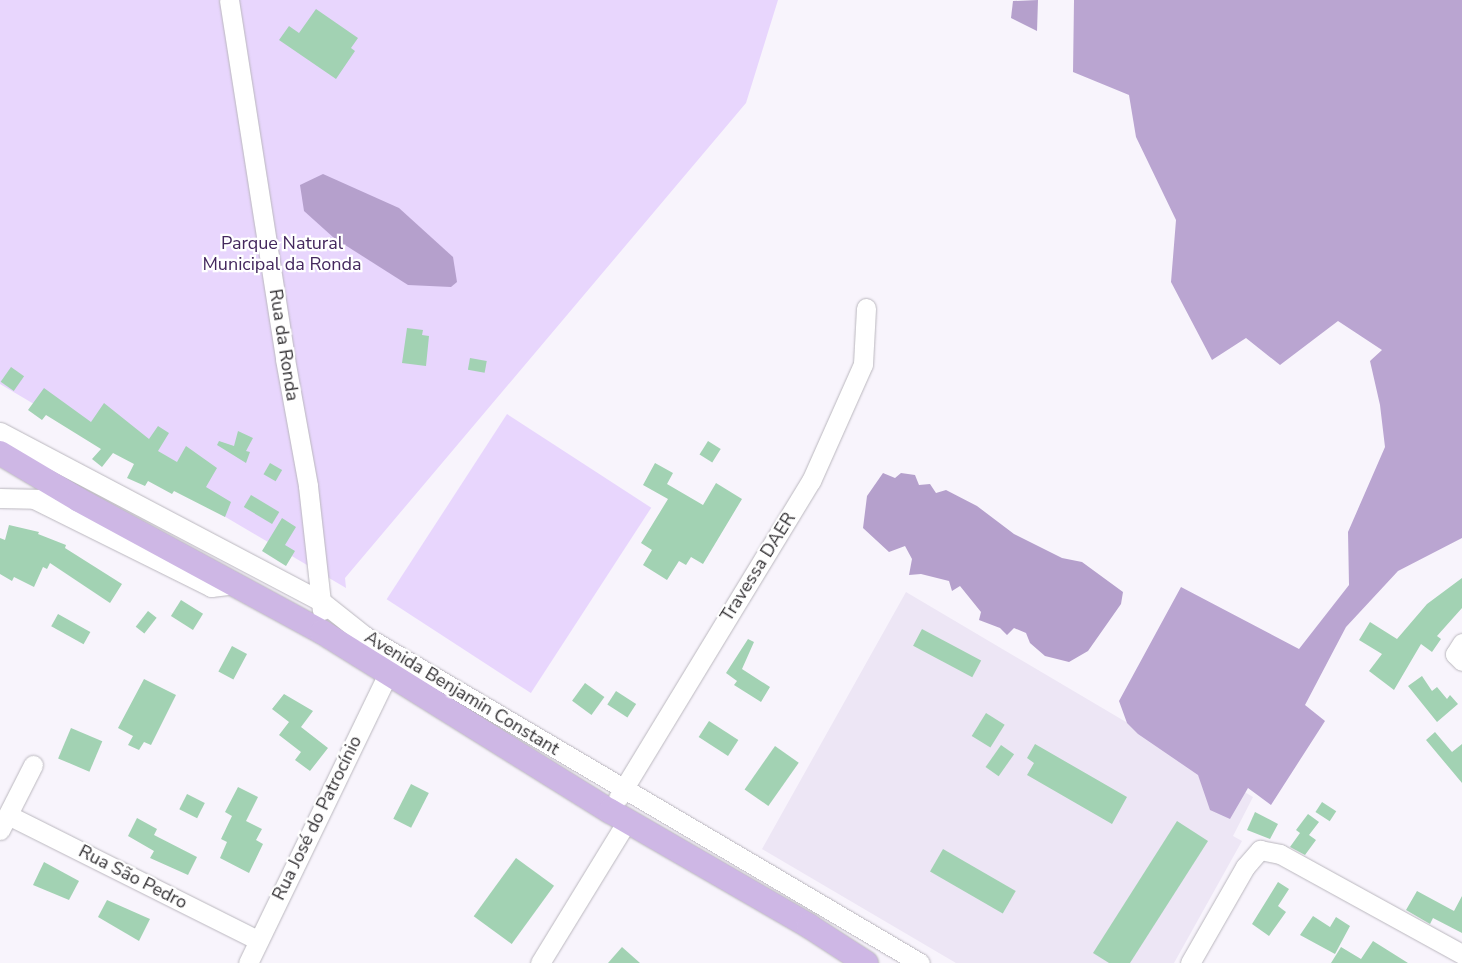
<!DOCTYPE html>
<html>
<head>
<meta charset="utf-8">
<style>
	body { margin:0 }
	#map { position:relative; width:1462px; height:963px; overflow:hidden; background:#f8f4fc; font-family:"Nunito Sans",sans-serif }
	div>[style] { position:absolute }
	.built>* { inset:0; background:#ede6f5 }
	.green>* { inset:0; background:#e8d6fd; transform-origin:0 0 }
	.forest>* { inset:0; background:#baa5d1 }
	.water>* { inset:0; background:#b5a0cc }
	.building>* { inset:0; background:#a2d2b3; transform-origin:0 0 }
	.roads { filter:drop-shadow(0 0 1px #bab7be) drop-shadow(0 0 1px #bab7be) }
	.minor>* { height:19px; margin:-9.5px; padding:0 9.5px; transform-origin:9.5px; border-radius:9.5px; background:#fff }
	.major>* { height:24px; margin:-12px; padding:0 12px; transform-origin:12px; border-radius:12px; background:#ceb7e5 }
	span { translate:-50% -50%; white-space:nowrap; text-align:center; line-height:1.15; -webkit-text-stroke:4.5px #fff; paint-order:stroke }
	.park-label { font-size:18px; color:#44285e }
	.street-label { font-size:18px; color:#333134 }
</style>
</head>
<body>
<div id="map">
	<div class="built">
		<div style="clip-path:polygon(906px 592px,1253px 797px,1233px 836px,1242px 841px,1174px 963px,956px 963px,762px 849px)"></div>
	</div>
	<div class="green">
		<div style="clip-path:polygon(0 0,778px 0,746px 103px,345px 578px,346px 588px,0 384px)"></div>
		<div style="left:507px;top:414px;width:172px;height:221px;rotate:33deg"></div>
	</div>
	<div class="forest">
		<div style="clip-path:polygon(1074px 0,1462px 0,1462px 538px,1398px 571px,1346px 627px,1305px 705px,1325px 721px,1271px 805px,1248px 788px,1230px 819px,1210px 810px,1198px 775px,1138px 734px,1127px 723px,1119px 701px,1181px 587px,1299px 649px,1349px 585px,1348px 532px,1385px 447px,1380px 405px,1370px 361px,1382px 350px,1338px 321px,1280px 365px,1246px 338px,1212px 360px,1171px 282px,1176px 220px,1136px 137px,1129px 95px,1073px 72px)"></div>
	</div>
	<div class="water">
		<div style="clip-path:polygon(1038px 0,1037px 31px,1011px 18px,1013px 1px)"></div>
		<div style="clip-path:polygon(323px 174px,399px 208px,453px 257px,457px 282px,451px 287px,408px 285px,334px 238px,304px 211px,300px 185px)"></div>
		<div style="clip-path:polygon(883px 473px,895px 478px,901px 473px,915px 475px,919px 485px,930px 484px,936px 493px,946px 490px,977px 506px,1014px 534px,1062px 558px,1082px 562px,1123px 592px,1121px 604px,1088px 651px,1069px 662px,1045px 656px,1030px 643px,1026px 633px,1014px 628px,1007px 635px,1000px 628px,979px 620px,981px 612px,960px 586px,952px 591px,949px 581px,921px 574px,909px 575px,912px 559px,905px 546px,889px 552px,863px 528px,867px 496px)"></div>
	</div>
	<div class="building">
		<div style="clip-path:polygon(316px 9px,358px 38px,351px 48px,355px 51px,336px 79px,279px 40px,289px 26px,299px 33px)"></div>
		<div style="clip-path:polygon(407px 328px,423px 330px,422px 335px,429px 336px,426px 366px,402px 363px)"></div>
		<div style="left:470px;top:358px;width:17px;height:12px;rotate:10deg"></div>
		<div style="left:11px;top:367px;width:16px;height:18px;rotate:35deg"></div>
		<div style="clip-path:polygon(44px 388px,91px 422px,104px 403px,149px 439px,158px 426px,169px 433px,158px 451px,177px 462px,186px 446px,217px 468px,206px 487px,231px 502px,225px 517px,174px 491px,172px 494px,148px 481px,145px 486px,127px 478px,134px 464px,113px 453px,102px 467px,92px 459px,101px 449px,46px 415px,42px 420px,28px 410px)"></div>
		<div style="clip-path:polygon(238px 431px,253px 438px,246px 451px,250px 452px,246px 463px,217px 445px,219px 441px,234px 446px)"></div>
		<div style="left:708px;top:441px;width:15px;height:16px;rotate:32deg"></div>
		<div style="left:270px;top:463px;width:14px;height:13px;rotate:30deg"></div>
		<div style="clip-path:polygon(655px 463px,673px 473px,667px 484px,703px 505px,716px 483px,742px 499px,703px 564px,691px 557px,686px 565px,679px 561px,667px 580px,643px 565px,652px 550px,641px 543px,668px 499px,643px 485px)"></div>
		<div style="left:251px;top:495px;width:33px;height:14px;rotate:31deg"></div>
		<div style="clip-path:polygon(282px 518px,296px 527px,285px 545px,295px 551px,286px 566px,262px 551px)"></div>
		<div style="clip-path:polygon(9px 525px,39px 532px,38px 534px,66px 545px,65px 548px,122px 584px,110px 603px,50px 563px,47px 569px,43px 567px,34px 587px,14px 577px,12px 581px,0 574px,0 538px,5px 540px)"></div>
		<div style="clip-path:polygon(1462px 578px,1462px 608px,1437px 636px,1441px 639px,1432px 652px,1421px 644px,1394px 690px,1369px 671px,1382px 654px,1359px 640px,1370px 622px,1397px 639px,1427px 604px)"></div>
		<div style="left:181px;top:600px;width:26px;height:19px;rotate:32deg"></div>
		<div style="left:148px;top:611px;width:11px;height:20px;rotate:38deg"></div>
		<div style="left:58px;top:614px;width:37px;height:14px;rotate:29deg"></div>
		<div style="left:922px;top:629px;width:67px;height:19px;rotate:28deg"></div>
		<div style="clip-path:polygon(748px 639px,754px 642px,742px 669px,770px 687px,761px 702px,734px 685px,737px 681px,726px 673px)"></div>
		<div style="left:232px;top:646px;width:17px;height:29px;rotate:28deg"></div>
		<div style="clip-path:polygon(1422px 676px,1432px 691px,1437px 687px,1447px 699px,1450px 695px,1458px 704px,1437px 722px,1408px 686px)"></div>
		<div style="clip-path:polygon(144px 679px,176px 695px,151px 745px,144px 742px,139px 750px,128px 745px,133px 736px,118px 728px)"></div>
		<div style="left:585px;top:683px;width:24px;height:22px;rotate:36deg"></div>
		<div style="left:616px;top:691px;width:24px;height:16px;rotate:33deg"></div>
		<div style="clip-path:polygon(284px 694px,313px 711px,301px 727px,328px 748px,310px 771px,295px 760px,301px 752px,279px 735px,289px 722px,272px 709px)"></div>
		<div style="left:986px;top:713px;width:22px;height:27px;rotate:32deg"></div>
		<div style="left:709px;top:721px;width:35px;height:19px;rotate:33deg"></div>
		<div style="left:71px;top:728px;width:34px;height:33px;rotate:23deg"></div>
		<div style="clip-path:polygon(1435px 732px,1452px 752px,1462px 744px,1462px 783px,1426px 740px)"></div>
		<div style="clip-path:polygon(1035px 744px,1127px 797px,1112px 824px,1027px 775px,1034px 763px,1027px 758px)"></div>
		<div style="left:1001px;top:745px;width:16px;height:27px;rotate:35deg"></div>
		<div style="left:775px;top:746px;width:29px;height:53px;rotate:35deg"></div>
		<div style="left:411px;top:784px;width:20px;height:39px;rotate:27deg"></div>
		<div style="clip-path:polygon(238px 787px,258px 797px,246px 821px,262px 829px,256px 840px,263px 844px,249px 873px,220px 858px,227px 842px,221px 839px,232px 816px,225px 812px)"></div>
		<div style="left:187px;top:794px;width:20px;height:17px;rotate:27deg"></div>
		<div style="left:1322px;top:802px;width:17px;height:12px;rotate:33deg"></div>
		<div style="clip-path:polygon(1255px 812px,1278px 824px,1270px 839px,1247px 830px)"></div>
		<div style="clip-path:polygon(1308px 814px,1319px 822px,1309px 835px,1316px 840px,1305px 855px,1290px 847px,1300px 833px,1296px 830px)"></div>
		<div style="clip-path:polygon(137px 818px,157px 829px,154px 835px,197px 857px,188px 875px,150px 858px,154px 851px,128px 836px)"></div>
		<div style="clip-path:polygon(1177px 821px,1208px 841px,1130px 963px,1109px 963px,1093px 953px)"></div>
		<div style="left:943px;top:849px;width:84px;height:26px;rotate:30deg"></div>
		<div style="left:516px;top:858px;width:47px;height:72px;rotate:36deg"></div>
		<div style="clip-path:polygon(44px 862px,79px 881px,69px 900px,33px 885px)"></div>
		<div style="clip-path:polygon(1278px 882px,1289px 889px,1278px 906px,1286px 912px,1269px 936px,1252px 924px)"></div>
		<div style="clip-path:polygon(1417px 891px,1454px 911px,1462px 896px,1462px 933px,1433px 918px,1430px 924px,1406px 910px)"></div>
		<div style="clip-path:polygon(107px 900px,150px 919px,139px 941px,98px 917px)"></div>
		<div style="clip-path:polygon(1313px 916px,1330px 927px,1336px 917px,1350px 926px,1335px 954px,1300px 935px)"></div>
		<div style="clip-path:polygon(1373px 941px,1408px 963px,1331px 963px,1341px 947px,1361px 959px)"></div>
		<div style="clip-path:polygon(622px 947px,640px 963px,608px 963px)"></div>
	</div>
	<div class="roads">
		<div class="minor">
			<div style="left:229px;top:0;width:363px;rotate:81.1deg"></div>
			<div style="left:285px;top:359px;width:129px;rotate:79.7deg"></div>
			<div style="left:308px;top:486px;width:125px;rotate:83.6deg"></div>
			<div style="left:0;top:432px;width:364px;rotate:27.8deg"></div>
			<div style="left:322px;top:602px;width:55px;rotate:38.3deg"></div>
			<div style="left:365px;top:636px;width:644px;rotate:30.51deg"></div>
			<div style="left:0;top:498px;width:45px;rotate:1.3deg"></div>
			<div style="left:34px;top:499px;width:198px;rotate:26.4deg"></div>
			<div style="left:211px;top:587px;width:25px;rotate:-7deg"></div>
			<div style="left:1462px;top:643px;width:13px;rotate:122deg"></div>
			<div style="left:1455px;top:654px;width:10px;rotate:45deg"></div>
			<div style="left:618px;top:798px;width:371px;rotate:-58.7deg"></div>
			<div style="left:811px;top:481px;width:128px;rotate:-66deg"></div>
			<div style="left:863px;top:364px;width:56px;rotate:-86.9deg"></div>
			<div style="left:8px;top:815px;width:280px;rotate:26.6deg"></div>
			<div style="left:0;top:830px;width:73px;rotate:-63.1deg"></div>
			<div style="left:248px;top:963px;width:322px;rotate:-64.2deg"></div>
			<div style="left:540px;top:963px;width:167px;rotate:-58.5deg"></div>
			<div style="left:1190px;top:963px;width:111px;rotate:-60.2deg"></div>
			<div style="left:1245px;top:867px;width:23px;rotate:-49deg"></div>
			<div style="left:1260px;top:850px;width:20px;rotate:11deg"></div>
			<div style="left:1280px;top:854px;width:208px;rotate:28.8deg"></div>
		</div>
		<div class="major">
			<div style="left:0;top:453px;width:92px;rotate:30.7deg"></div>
			<div style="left:79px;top:500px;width:277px;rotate:28.5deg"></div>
			<div style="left:322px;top:632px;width:339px;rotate:31.9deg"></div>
			<div style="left:610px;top:811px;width:230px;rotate:30deg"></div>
			<div style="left:809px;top:926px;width:68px;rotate:33deg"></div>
		</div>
	</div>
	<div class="park-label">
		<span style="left:282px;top:254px">Parque Natural<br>Municipal da Ronda</span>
	</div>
	<div class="street-label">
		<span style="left:284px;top:345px;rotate:81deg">Rua da Ronda</span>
		<span style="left:758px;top:567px;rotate:-58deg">Travessa DAER</span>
		<span style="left:462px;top:693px;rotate:31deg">Avenida Benjamin Constant</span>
		<span style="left:317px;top:818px;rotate:-64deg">Rua José do Patrocínio</span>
		<span style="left:133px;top:877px;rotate:27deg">Rua São Pedro</span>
	</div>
</div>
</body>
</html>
